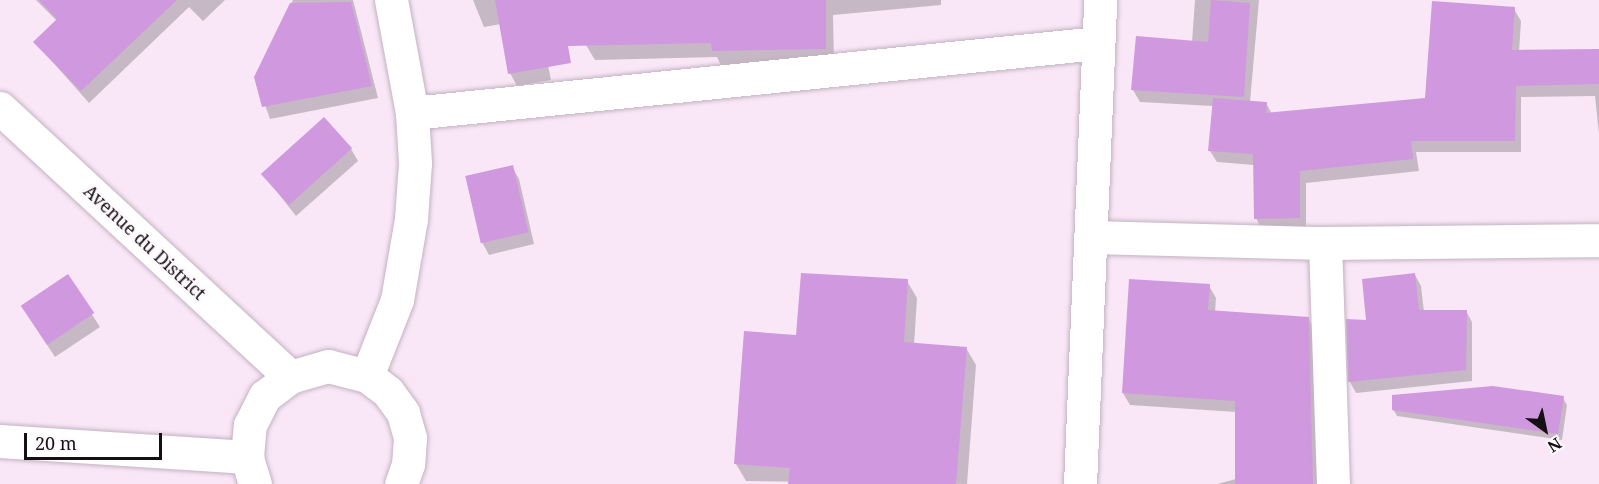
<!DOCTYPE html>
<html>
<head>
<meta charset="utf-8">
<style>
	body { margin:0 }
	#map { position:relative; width:1599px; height:484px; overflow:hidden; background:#f9e7f7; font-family:"Noto Serif",serif }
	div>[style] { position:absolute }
	.shadow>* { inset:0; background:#0003 }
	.building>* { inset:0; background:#d098df; transform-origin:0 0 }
	.roads { filter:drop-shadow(0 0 2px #c3b2c1) drop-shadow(0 0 2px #c3b2c1) }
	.minor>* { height:33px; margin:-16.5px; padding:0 16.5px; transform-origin:16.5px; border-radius:16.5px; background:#fff }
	span { translate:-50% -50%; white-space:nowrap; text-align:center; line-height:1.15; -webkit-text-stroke:6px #fdf9fc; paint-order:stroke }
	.street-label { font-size:18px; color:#161015 }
	.north { position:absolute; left:1515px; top:400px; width:60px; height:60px; -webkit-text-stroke:4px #fdf9fc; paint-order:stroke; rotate:147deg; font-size:16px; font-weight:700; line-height:24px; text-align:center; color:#161015 }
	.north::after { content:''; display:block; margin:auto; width:21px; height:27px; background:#161015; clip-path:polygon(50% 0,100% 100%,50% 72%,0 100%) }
	.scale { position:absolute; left:24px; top:433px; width:138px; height:27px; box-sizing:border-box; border:3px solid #161015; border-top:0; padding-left:8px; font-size:18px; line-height:21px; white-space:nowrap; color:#161015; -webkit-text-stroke:4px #fdf9fc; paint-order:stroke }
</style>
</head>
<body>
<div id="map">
	<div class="shadow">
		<div style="clip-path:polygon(36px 0,225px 0,203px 21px,189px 7px,89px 103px,35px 42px,57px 21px)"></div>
		<div style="clip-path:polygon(293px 0,353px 0,378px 98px,270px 119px,255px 77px)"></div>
		<div style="clip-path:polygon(473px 0,535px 0,551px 80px,517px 86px,510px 73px,501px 24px,484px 27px)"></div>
		<div style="clip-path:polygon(586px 0,941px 0,941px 5px,833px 15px,834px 63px,721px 65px,717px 57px,595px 60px,586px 45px)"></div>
		<div style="clip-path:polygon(1195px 0,1259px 0,1250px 102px,1266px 103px,1272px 114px,1426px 100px,1514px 9px,1521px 21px,1519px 52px,1599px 50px,1599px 134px,1595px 96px,1521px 97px,1521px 152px,1416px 152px,1419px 171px,1306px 183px,1306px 229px,1262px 230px,1256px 218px,1254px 165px,1217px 162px,1210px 151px,1213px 106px,1140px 102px,1133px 90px,1192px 42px)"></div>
		<div style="clip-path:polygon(351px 149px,358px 161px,296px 216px,262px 173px)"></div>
		<div style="clip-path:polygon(512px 167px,519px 179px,534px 244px,489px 255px,482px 242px)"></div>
		<div style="clip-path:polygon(1415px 275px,1421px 286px,1424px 312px,1466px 311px,1472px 322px,1472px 381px,1356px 393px,1350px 382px,1348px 321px,1368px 322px)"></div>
		<div style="clip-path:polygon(67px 276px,100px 327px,55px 357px,30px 319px)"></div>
		<div style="clip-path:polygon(907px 281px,917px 298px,914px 345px,966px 348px,976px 365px,967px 484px,746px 481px,736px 464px,798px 336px)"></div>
		<div style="clip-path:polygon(1209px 286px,1216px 298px,1215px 312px,1308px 318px,1315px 330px,1318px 484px,1217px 484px,1236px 479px,1236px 412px,1130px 405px,1123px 393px)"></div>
		<div style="clip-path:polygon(1563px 398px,1567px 405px,1562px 440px,1397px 416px,1393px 409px)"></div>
	</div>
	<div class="building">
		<div style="clip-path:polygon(39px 0,177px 0,81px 91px,33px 42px,57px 19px)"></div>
		<div style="clip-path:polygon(495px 0,826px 0,826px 49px,712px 51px,711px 43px,568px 46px,571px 63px,508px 74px)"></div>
		<div style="clip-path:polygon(1211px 0,1250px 3px,1244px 97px,1131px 90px,1136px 36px,1208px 42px)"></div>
		<div style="clip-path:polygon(1432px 1px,1515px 7px,1512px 50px,1599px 49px,1599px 84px,1516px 86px,1515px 141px,1411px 141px,1413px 159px,1300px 171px,1300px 218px,1254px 219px,1253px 154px,1208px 151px,1213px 98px,1267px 102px,1266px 113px,1425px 98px)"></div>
		<div style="clip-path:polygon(351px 2px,372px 86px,262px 107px,254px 77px,290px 3px)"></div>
		<div style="left:324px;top:117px;width:42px;height:85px;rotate:48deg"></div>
		<div style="left:513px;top:165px;width:69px;height:49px;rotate:77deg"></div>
		<div style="clip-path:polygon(801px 273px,908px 279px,904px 342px,967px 347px,956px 484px,788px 484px,790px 468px,734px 464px,744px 331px,796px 335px)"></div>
		<div style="clip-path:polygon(1415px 273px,1419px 310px,1467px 310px,1466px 370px,1348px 382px,1346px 319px,1366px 320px,1362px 279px)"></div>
		<div style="left:68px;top:274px;width:47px;height:57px;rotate:56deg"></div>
		<div style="clip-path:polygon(1129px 279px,1210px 284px,1208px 310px,1309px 317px,1313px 484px,1235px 484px,1235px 401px,1122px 393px)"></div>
		<div style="clip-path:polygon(1493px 386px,1564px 396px,1558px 434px,1392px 410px,1392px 395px)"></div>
	</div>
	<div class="roads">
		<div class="minor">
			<div style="left:0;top:108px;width:396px;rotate:42.8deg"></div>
			<div style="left:412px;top:113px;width:689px;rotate:-5.83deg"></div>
			<div style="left:1091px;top:237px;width:234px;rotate:1.5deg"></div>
			<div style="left:1325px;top:243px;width:274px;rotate:-0.6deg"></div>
			<div style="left:1325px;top:243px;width:241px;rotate:88.1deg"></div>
			<div style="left:367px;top:376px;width:82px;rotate:-68.5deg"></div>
			<div style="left:397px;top:300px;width:82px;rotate:-80.2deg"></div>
			<div style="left:411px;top:219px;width:56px;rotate:-85.9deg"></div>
			<div style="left:415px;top:163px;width:50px;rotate:-93.4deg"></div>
			<div style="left:412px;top:113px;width:115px;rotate:-100.5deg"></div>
			<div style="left:0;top:441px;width:248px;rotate:3.7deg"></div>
			<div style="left:255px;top:484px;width:28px;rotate:-107deg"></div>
			<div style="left:247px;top:457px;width:32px;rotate:-85deg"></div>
			<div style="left:250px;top:425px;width:33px;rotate:-63deg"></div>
			<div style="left:265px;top:396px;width:31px;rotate:-37deg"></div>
			<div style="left:290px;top:377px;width:40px;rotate:-16deg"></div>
			<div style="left:328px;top:366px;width:40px;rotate:14.4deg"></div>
			<div style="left:367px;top:376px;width:26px;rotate:37deg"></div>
			<div style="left:388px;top:392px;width:26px;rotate:54deg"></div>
			<div style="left:403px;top:413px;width:26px;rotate:74deg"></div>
			<div style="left:410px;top:438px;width:26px;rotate:94deg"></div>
			<div style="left:408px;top:464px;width:21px;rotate:109deg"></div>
			<div style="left:1080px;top:484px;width:484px;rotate:-87.6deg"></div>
		</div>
	</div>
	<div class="street-label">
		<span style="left:145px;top:242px;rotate:43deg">Avenue du District</span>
	</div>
	<div class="north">N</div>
	<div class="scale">20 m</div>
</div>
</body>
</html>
